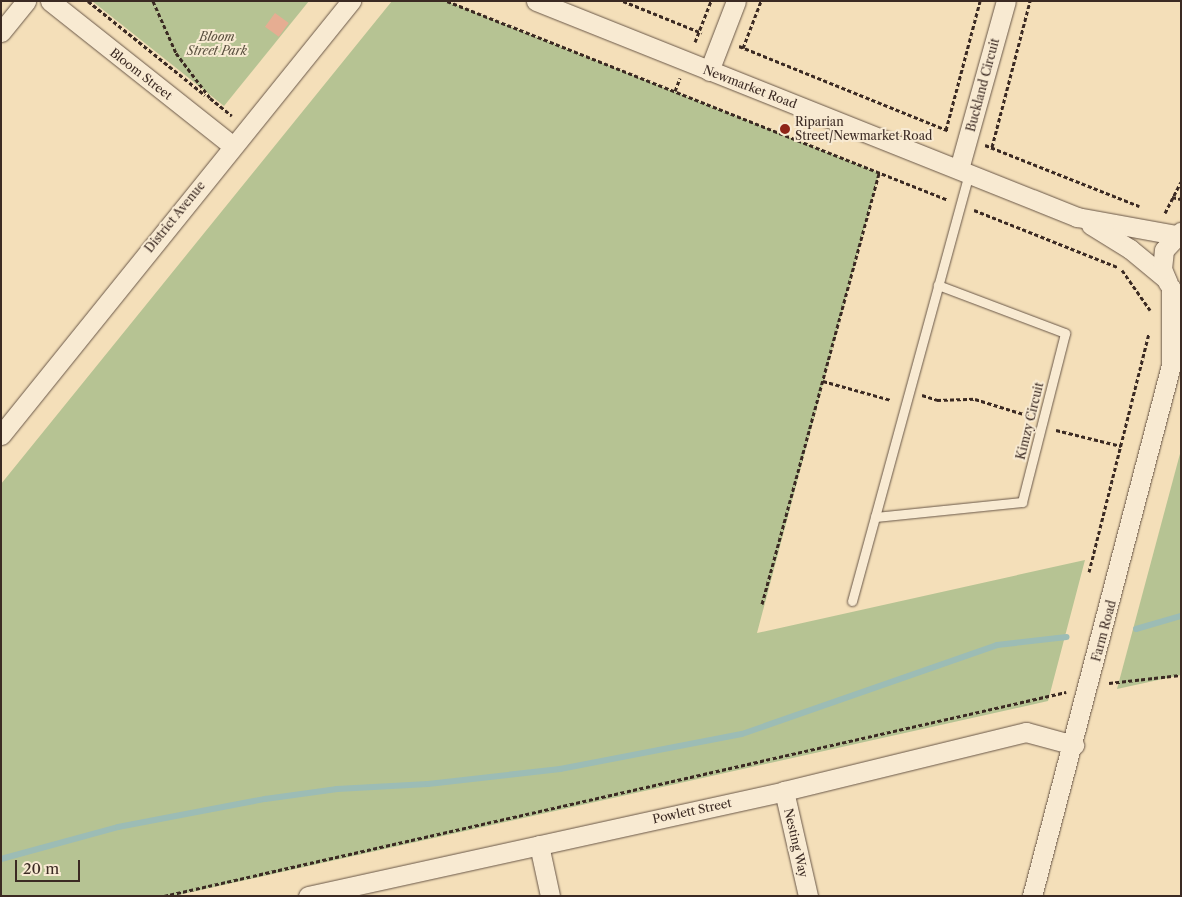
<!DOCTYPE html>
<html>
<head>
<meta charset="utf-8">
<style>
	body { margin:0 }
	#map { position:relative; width:1182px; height:897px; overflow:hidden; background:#f4dfb9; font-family:"Libre Caslon Text",serif }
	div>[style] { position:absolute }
	.green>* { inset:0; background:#b6c393 }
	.stream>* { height:6px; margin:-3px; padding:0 3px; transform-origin:3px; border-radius:3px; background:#9cbcb5 }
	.building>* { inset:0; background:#e6ad92; transform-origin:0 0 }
	.path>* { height:3px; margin-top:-1.5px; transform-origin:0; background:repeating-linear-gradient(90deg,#3b2a23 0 4px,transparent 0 6.5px) }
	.roads { filter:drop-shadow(0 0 1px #695748) drop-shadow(0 0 1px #695748) }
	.lane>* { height:9px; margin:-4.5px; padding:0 4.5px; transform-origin:4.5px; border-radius:4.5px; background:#f8ead2 }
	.street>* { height:19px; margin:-9.5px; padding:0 9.5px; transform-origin:9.5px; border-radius:9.5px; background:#f8ead2 }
	.dots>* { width:14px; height:14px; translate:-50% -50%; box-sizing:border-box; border:2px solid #f8ead2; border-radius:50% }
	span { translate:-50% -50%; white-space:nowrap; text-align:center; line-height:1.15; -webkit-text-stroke:4px #f8ead2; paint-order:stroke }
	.park-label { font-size:12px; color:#5a503f; font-style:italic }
	.street-label { font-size:12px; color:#3b2a23 }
	.poi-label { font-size:12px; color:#3b2a23 }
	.left { translate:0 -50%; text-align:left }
	.frame { position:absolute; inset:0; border:2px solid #3b2a23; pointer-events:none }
	.scale { position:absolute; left:15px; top:860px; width:65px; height:22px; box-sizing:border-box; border:2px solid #3b2a23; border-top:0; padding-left:6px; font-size:15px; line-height:18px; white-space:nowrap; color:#3b2a23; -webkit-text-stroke:4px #f8ead2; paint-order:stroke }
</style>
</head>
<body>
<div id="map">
	<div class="green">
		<div style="clip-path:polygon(92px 1px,309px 1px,224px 106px)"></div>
		<div style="clip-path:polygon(392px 1px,446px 1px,879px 173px,757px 633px,1085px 560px,1048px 701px,174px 896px,1px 896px,1px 484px)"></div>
		<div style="clip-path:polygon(1181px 450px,1181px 675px,1117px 689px)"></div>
	</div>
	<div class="stream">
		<div style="left:1136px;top:629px;width:47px;rotate:-16.1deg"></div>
		<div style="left:1px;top:859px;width:121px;rotate:-15.3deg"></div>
		<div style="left:118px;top:827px;width:150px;rotate:-10.8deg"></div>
		<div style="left:265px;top:799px;width:73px;rotate:-7.9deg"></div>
		<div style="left:337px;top:789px;width:91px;rotate:-3.1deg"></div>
		<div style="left:428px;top:784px;width:133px;rotate:-6.5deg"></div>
		<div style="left:560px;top:769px;width:185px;rotate:-10.9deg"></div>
		<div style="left:742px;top:734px;width:270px;rotate:-19.2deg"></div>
		<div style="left:997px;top:645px;width:70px;rotate:-6.5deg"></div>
	</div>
	<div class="building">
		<div style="left:275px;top:13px;width:17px;height:17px;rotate:36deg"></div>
	</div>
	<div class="path">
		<div style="left:88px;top:1px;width:150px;rotate:38.8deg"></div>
		<div style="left:153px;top:1px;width:57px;rotate:66.1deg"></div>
		<div style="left:176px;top:53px;width:56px;rotate:52.9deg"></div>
		<div style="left:210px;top:98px;width:28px;rotate:39deg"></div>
		<div style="left:447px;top:1px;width:539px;rotate:21.66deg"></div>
		<div style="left:623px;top:1px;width:85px;rotate:22.1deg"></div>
		<div style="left:695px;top:42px;width:44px;rotate:-68.7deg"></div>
		<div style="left:739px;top:46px;width:227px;rotate:22deg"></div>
		<div style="left:743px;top:48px;width:50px;rotate:-69deg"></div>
		<div style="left:675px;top:91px;width:14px;rotate:-69deg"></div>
		<div style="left:946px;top:130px;width:133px;rotate:-75.2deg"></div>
		<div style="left:985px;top:145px;width:166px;rotate:21.6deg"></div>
		<div style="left:992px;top:147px;width:151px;rotate:-75.4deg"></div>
		<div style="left:1172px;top:197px;width:9px;rotate:13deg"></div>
		<div style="left:974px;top:210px;width:154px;rotate:21.7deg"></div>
		<div style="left:1165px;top:213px;width:35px;rotate:-63deg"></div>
		<div style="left:1122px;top:270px;width:49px;rotate:55deg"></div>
		<div style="left:823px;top:381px;width:71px;rotate:15.6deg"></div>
		<div style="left:922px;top:395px;width:16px;rotate:18deg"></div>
		<div style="left:937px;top:400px;width:38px;rotate:-2deg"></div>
		<div style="left:975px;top:399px;width:58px;rotate:17.2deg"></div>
		<div style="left:1056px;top:430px;width:67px;rotate:13.8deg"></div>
		<div style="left:1089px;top:572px;width:246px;rotate:-75.9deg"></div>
		<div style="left:762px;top:604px;width:448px;rotate:-74.8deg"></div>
		<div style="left:1109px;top:683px;width:72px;rotate:-6.3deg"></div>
		<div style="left:164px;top:896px;width:925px;rotate:-12.74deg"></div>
	</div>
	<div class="roads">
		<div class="lane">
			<div style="left:875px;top:517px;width:148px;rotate:-5.8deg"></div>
			<div style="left:1022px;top:502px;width:174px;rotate:-75.7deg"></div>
			<div style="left:1065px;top:333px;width:136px;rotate:-159.3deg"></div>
			<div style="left:852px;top:601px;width:444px;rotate:-74.7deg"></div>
		</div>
		<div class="street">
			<div style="left:50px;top:1px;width:233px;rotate:38.4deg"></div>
			<div style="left:536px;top:1px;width:583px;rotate:21.76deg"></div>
			<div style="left:1077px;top:217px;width:101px;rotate:10.3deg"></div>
			<div style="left:1px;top:32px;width:40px;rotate:-51deg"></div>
			<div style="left:709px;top:71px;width:75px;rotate:-68.9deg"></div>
			<div style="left:959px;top:169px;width:174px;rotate:-74.4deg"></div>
			<div style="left:1091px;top:225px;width:46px;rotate:31.6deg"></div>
			<div style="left:1130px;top:249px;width:45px;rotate:39.6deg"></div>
			<div style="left:1168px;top:283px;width:15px;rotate:-113deg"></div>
			<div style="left:1162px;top:269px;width:19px;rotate:-84deg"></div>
			<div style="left:1164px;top:250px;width:25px;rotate:-47deg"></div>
			<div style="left:1px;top:435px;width:558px;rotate:-51.12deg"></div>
			<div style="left:784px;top:791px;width:108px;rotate:77.1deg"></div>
			<div style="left:539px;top:845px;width:52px;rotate:77.8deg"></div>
			<div style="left:308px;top:896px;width:487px;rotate:-12.4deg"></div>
			<div style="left:784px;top:791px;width:249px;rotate:-13.7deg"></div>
			<div style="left:1026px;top:732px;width:50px;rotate:15.2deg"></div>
			<div style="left:1032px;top:896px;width:549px;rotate:-75.33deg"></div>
			<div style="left:1171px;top:365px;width:77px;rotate:-90deg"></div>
		</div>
	</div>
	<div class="dots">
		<div style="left:785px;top:129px;background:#8f2418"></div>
	</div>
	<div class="park-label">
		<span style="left:217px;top:44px">Bloom<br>Street Park</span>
	</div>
	<div class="street-label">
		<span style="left:141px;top:74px;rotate:38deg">Bloom Street</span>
		<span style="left:983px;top:85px;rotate:-75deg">Buckland Circuit</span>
		<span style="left:750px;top:87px;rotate:21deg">Newmarket Road</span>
		<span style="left:175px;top:217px;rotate:-51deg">District Avenue</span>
		<span style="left:1030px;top:421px;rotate:-76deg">Kimzy Circuit</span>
		<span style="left:1104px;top:631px;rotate:-75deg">Farm Road</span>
		<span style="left:692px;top:811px;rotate:-12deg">Powlett Street</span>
		<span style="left:796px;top:843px;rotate:77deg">Nesting Way</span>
	</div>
	<div class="poi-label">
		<span class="left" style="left:795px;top:129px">Riparian<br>Street/Newmarket Road</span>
	</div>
	<div class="frame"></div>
	<div class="scale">20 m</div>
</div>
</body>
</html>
